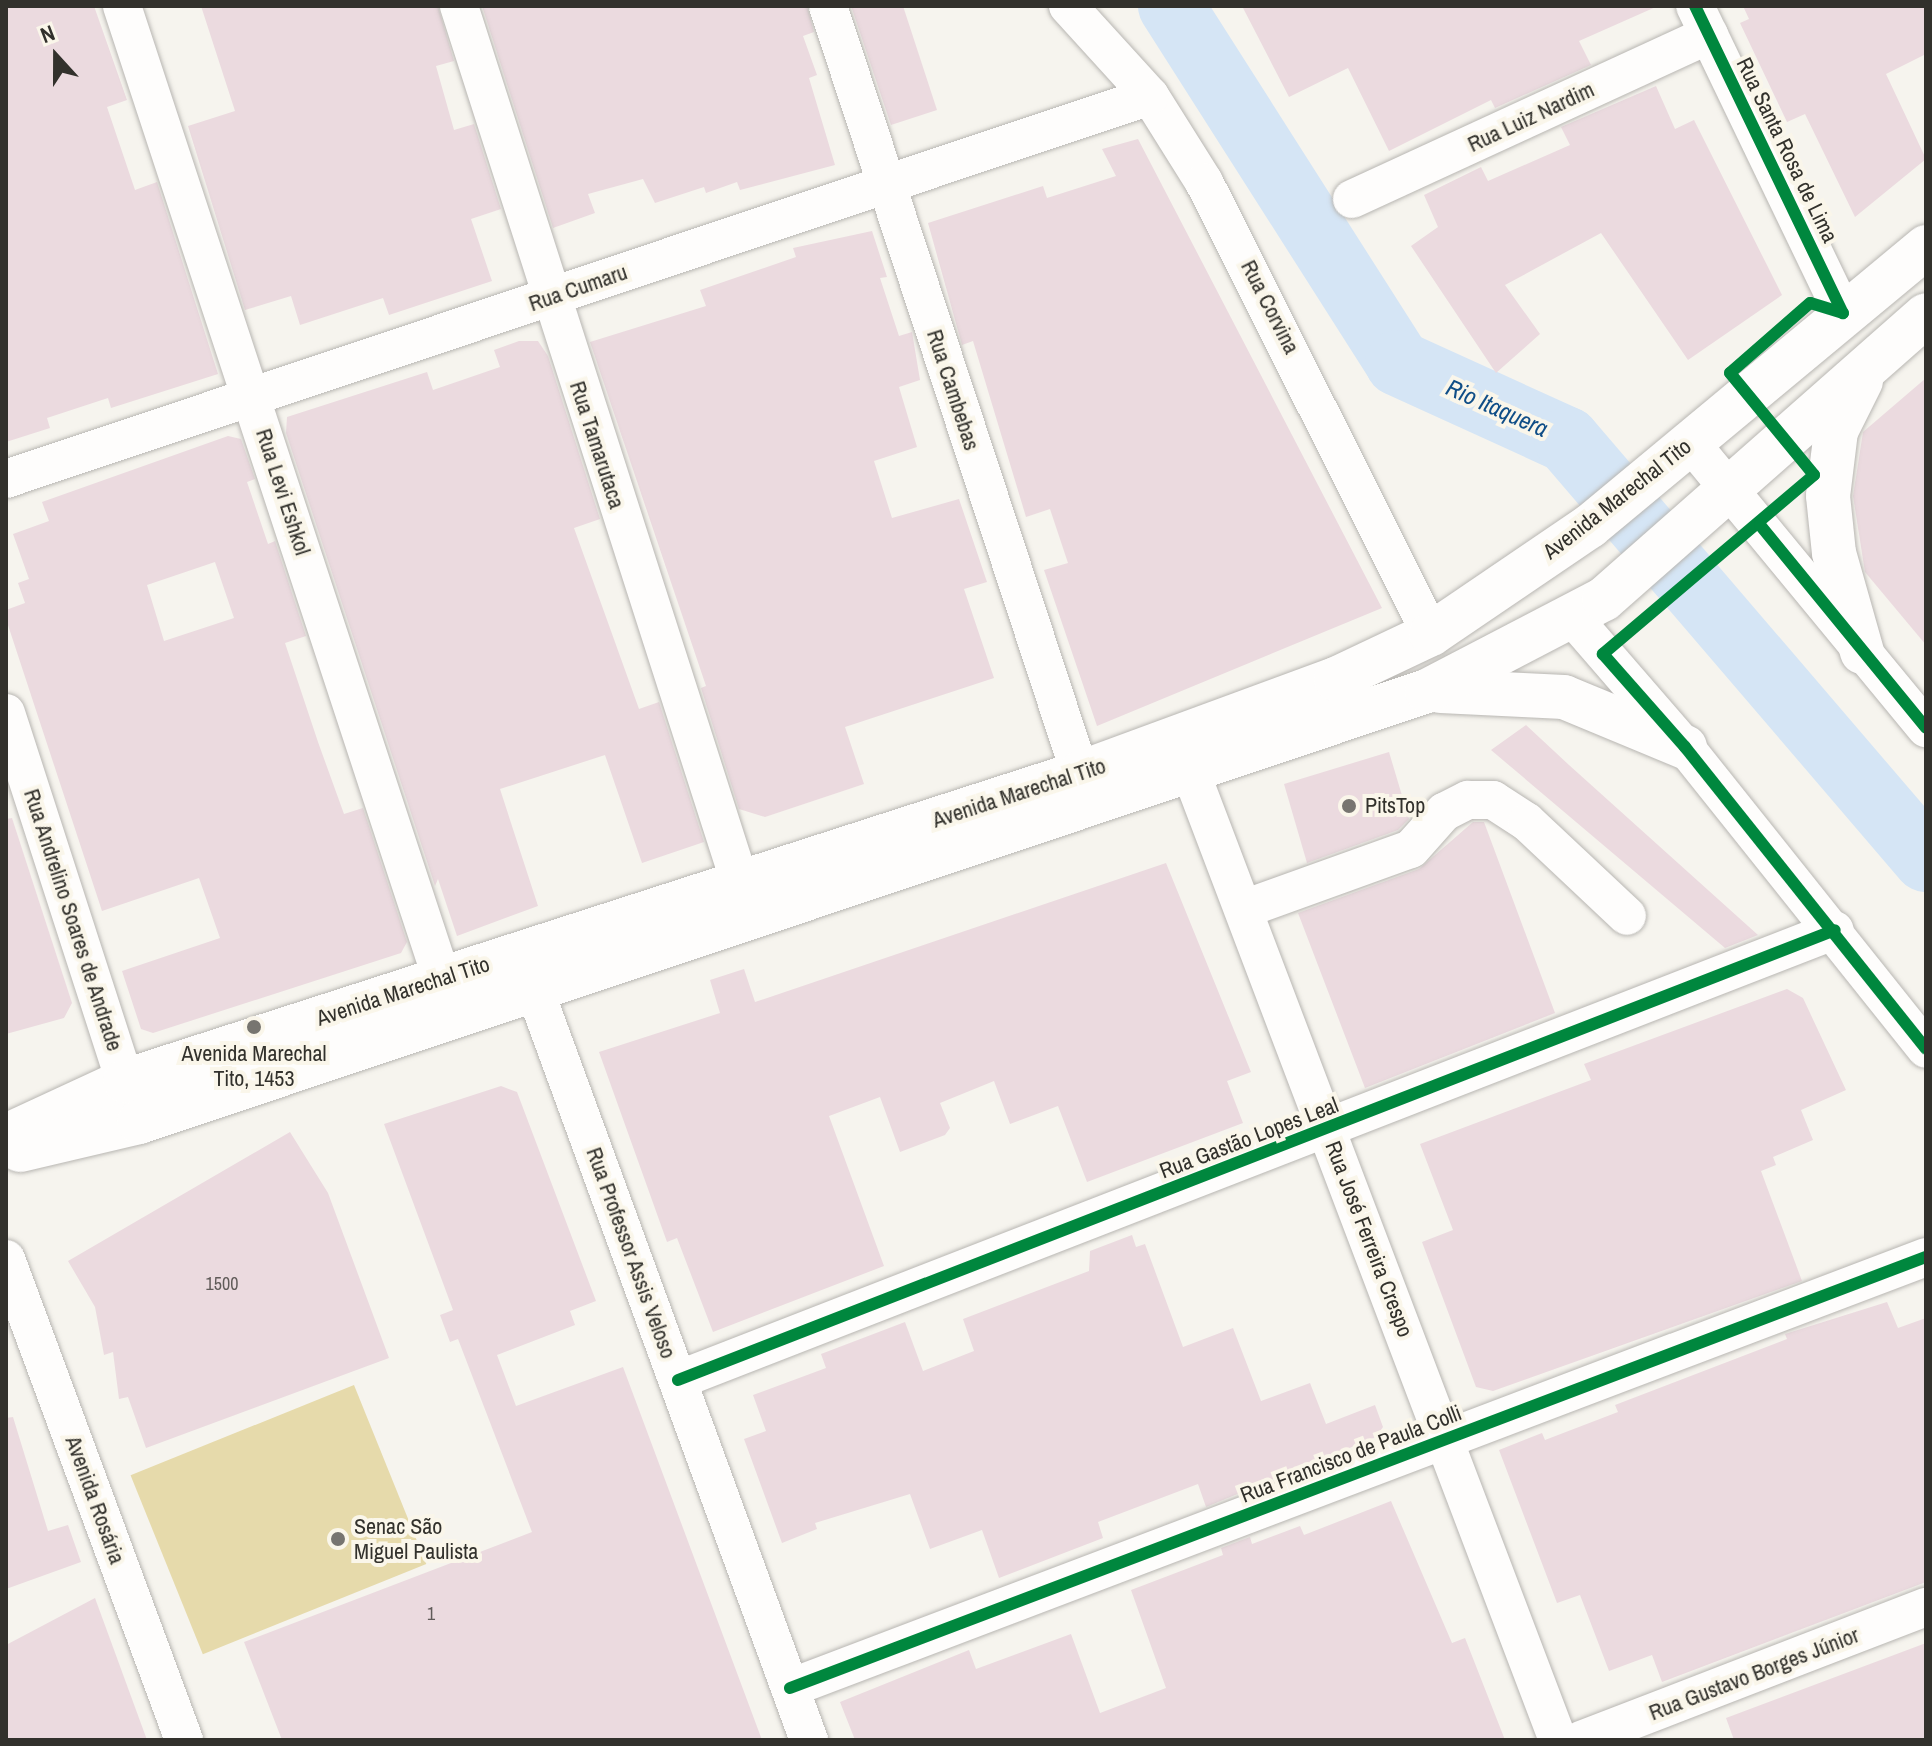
<!DOCTYPE html>
<html>
<head>
<meta charset="utf-8">
<style>
	body { margin:0 }
	#map { position:relative; width:1932px; height:1746px; overflow:hidden; background:#f6f4ee; font-family:"Archivo Narrow",sans-serif }
	div>[style] { position:absolute }
	.green>* { inset:0; background:#e6daab; transform-origin:0 0 }
	.river>* { height:66px; margin:-33px; padding:0 33px; transform-origin:33px; border-radius:33px; background:#d5e5f5 }
	.building>* { inset:0; background:#ebdadf }
	.roads { filter:drop-shadow(0 0 2px #b8b6b2) drop-shadow(0 0 2px #b8b6b2) }
	.minor>* { height:38px; margin:-19px; padding:0 19px; transform-origin:19px; border-radius:19px; background:#fefdfc }
	.major>* { height:44px; margin:-22px; padding:0 22px; transform-origin:22px; border-radius:22px; background:#fefdfc }
	.cycleway>* { height:12px; margin:-6px; padding:0 6px; transform-origin:6px; border-radius:6px; background:#00873e }
	.dots>* { width:22px; height:22px; translate:-50% -50%; box-sizing:border-box; border:4px solid #faf6ea; border-radius:50% }
	span { translate:-50% -50%; white-space:nowrap; text-align:center; line-height:1.15; -webkit-text-stroke:8px #faf6ea; paint-order:stroke }
	.number-label { font-size:18px; color:#605b59 }
	.number-label span { -webkit-text-stroke-width:0 }
	.street-label { font-size:22px; color:#32312c }
	.poi-label { font-size:22px; color:#32312c }
	.left { translate:0 -50%; text-align:left }
	.water-label { font-size:24px; color:#104e87; font-style:italic }
	.frame { position:absolute; inset:0; border:8px solid #32312c; pointer-events:none }
	.north { position:absolute; left:16px; top:16px; width:80px; height:80px; -webkit-text-stroke:6px #faf6ea; paint-order:stroke; rotate:339deg; font-size:22px; font-weight:700; line-height:32px; text-align:center; color:#32312c }
	.north::after { content:''; display:block; margin:auto; width:28px; height:36px; background:#32312c; clip-path:polygon(50% 0,100% 100%,50% 72%,0 100%) }
</style>
</head>
<body>
<div id="map">
	<div class="green">
		<div style="left:354px;top:1385px;width:193px;height:241px;rotate:68deg"></div>
	</div>
	<div class="river">
		<div style="left:1171px;top:6px;width:423px;rotate:57.5deg"></div>
		<div style="left:1398px;top:363px;width:186px;rotate:24.5deg"></div>
		<div style="left:1567px;top:440px;width:552px;rotate:49.41deg"></div>
	</div>
	<div class="building">
		<div style="clip-path:polygon(6px 6px,94px 6px,127px 100px,107px 107px,135px 190px,157px 182px,218px 374px,111px 408px,108px 398px,47px 418px,50px 428px,6px 442px)"></div>
		<div style="clip-path:polygon(201px 6px,438px 6px,454px 61px,436px 66px,454px 130px,474px 124px,501px 209px,471px 219px,492px 281px,389px 315px,383px 298px,300px 325px,291px 296px,245px 310px,188px 126px,235px 111px)"></div>
		<div style="clip-path:polygon(482px 6px,807px 6px,814px 32px,803px 36px,817px 75px,809px 78px,835px 165px,740px 190px,737px 182px,706px 193px,704px 187px,655px 203px,643px 179px,588px 194px,595px 213px,553px 228px)"></div>
		<div style="clip-path:polygon(851px 6px,903px 6px,937px 110px,891px 125px)"></div>
		<div style="clip-path:polygon(1242px 6px,1658px 6px,1579px 41px,1591px 65px,1495px 108px,1491px 100px,1389px 151px,1348px 68px,1289px 97px)"></div>
		<div style="clip-path:polygon(1743px 6px,1926px 6px,1926px 54px,1886px 74px,1926px 159px,1855px 217px,1805px 114px,1787px 122px,1740px 23px,1749px 19px)"></div>
		<div style="clip-path:polygon(1656px 86px,1675px 129px,1694px 120px,1782px 295px,1688px 360px,1601px 233px,1505px 285px,1540px 334px,1496px 373px,1411px 246px,1438px 227px,1424px 195px,1481px 167px,1488px 181px,1570px 145px,1561px 127px)"></div>
		<div style="clip-path:polygon(1138px 139px,1382px 608px,1097px 726px,1044px 570px,1068px 563px,1050px 509px,1026px 517px,973px 341px,962px 345px,928px 223px,1043px 186px,1047px 198px,1116px 176px,1102px 149px)"></div>
		<div style="clip-path:polygon(872px 231px,887px 277px,880px 278px,899px 336px,912px 332px,920px 380px,899px 387px,917px 447px,874px 461px,892px 518px,959px 499px,987px 582px,964px 589px,994px 678px,845px 727px,864px 784px,765px 817px,739px 809px,701px 688px,706px 686px,590px 342px,706px 306px,700px 290px,796px 257px,793px 248px)"></div>
		<div style="clip-path:polygon(519px 341px,538px 341px,548px 356px,600px 519px,574px 528px,639px 709px,659px 702px,704px 842px,642px 863px,605px 755px,500px 789px,538px 906px,457px 936px,438px 879px,435px 886px,286px 433px,287px 417px,427px 372px,433px 390px,500px 367px,494px 350px)"></div>
		<div style="clip-path:polygon(1926px 378px,1926px 645px,1865px 572px,1853px 496px,1863px 432px)"></div>
		<div style="clip-path:polygon(evenodd,228px 436px,241px 439px,255px 479px,247px 482px,268px 544px,275px 541px,306px 636px,285px 643px,318px 742px,344px 814px,363px 808px,407px 942px,401px 953px,153px 1033px,141px 1029px,122px 971px,220px 938px,199px 878px,102px 911px,6px 619px,6px 610px,25px 603px,18px 583px,29px 579px,13px 534px,49px 521px,42px 502px,228px 436px,215px 562px,234px 618px,164px 641px,147px 585px,215px 562px)"></div>
		<div style="clip-path:polygon(1526px 725px,1569px 765px,1758px 935px,1725px 948px,1491px 750px)"></div>
		<div style="clip-path:polygon(1389px 752px,1409px 819px,1398px 830px,1307px 863px,1284px 784px)"></div>
		<div style="clip-path:polygon(12px 818px,72px 1003px,64px 1018px,6px 1034px,6px 819px)"></div>
		<div style="clip-path:polygon(1473px 822px,1484px 822px,1555px 1013px,1365px 1088px,1298px 913px,1419px 869px)"></div>
		<div style="clip-path:polygon(1166px 863px,1251px 1072px,1227px 1081px,1243px 1123px,1087px 1182px,1058px 1106px,1010px 1124px,994px 1081px,940px 1103px,950px 1128px,945px 1135px,900px 1152px,880px 1097px,829px 1116px,884px 1266px,713px 1332px,677px 1238px,667px 1242px,599px 1052px,720px 1013px,710px 980px,744px 969px,755px 1002px)"></div>
		<div style="clip-path:polygon(1787px 989px,1803px 998px,1846px 1090px,1801px 1110px,1813px 1140px,1773px 1157px,1776px 1165px,1761px 1171px,1802px 1281px,1493px 1391px,1476px 1387px,1422px 1242px,1453px 1230px,1420px 1144px,1591px 1080px,1584px 1064px)"></div>
		<div style="clip-path:polygon(501px 1086px,517px 1092px,596px 1301px,570px 1311px,575px 1325px,497px 1355px,516px 1406px,623px 1367px,762px 1740px,282px 1740px,244px 1642px,532px 1532px,458px 1339px,450px 1342px,440px 1315px,453px 1310px,384px 1124px)"></div>
		<div style="clip-path:polygon(290px 1132px,328px 1193px,389px 1358px,146px 1448px,128px 1397px,119px 1399px,113px 1352px,104px 1355px,95px 1307px,68px 1261px)"></div>
		<div style="clip-path:polygon(1132px 1235px,1136px 1247px,1145px 1244px,1183px 1347px,1233px 1328px,1261px 1401px,1310px 1383px,1326px 1424px,1375px 1405px,1383px 1427px,1376px 1437px,1206px 1507px,1198px 1484px,1098px 1522px,1103px 1538px,999px 1578px,982px 1530px,930px 1549px,910px 1494px,815px 1523px,817px 1529px,782px 1543px,744px 1439px,766px 1431px,753px 1395px,826px 1368px,821px 1354px,905px 1322px,923px 1371px,974px 1351px,963px 1319px,1089px 1271px,1090px 1251px)"></div>
		<div style="clip-path:polygon(1887px 1302px,1898px 1328px,1926px 1318px,1926px 1582px,1662px 1682px,1652px 1655px,1609px 1671px,1580px 1595px,1557px 1603px,1499px 1450px,1542px 1433px,1545px 1440px,1618px 1412px,1615px 1405px,1787px 1339px,1785px 1334px)"></div>
		<div style="clip-path:polygon(13px 1417px,48px 1531px,68px 1525px,81px 1562px,6px 1589px,6px 1418px)"></div>
		<div style="clip-path:polygon(1391px 1501px,1452px 1643px,1465px 1638px,1505px 1740px,855px 1740px,840px 1702px,969px 1650px,976px 1669px,1071px 1634px,1100px 1713px,1166px 1688px,1131px 1590px,1223px 1555px,1221px 1548px,1250px 1537px,1252px 1544px,1300px 1526px,1304px 1535px)"></div>
		<div style="clip-path:polygon(95px 1598px,147px 1740px,6px 1740px,6px 1645px)"></div>
		<div style="clip-path:polygon(1926px 1643px,1926px 1740px,1734px 1740px,1726px 1718px)"></div>
	</div>
	<div class="roads">
		<div class="minor">
			<div style="left:122px;top:6px;width:1024px;rotate:71.8deg"></div>
			<div style="left:459px;top:6px;width:921px;rotate:72.23deg"></div>
			<div style="left:828px;top:6px;width:807px;rotate:71.81deg"></div>
			<div style="left:1068px;top:6px;width:122px;rotate:47.7deg"></div>
			<div style="left:1150px;top:96px;width:102px;rotate:57.9deg"></div>
			<div style="left:1204px;top:182px;width:506px;rotate:63.33deg"></div>
			<div style="left:1695px;top:6px;width:341px;rotate:64.3deg"></div>
			<div style="left:1352px;top:199px;width:393px;rotate:-24.7deg"></div>
			<div style="left:1690px;top:442px;width:371px;rotate:50.5deg"></div>
			<div style="left:6px;top:479px;width:1206px;rotate:-18.51deg"></div>
			<div style="left:1574px;top:619px;width:169px;rotate:49.1deg"></div>
			<div style="left:1685px;top:747px;width:386px;rotate:51.4deg"></div>
			<div style="left:6px;top:713px;width:387px;rotate:72.1deg"></div>
			<div style="left:1180px;top:744px;width:1065px;rotate:69.22deg"></div>
			<div style="left:1244px;top:909px;width:177px;rotate:-19.8deg"></div>
			<div style="left:1411px;top:849px;width:50px;rotate:-48.3deg"></div>
			<div style="left:1444px;top:812px;width:27px;rotate:-27deg"></div>
			<div style="left:1468px;top:800px;width:25px"></div>
			<div style="left:1493px;top:800px;width:40px;rotate:32.9deg"></div>
			<div style="left:1527px;top:822px;width:137px;rotate:43.2deg"></div>
			<div style="left:535px;top:991px;width:798px;rotate:69.91deg"></div>
			<div style="left:6px;top:1259px;width:513px;rotate:69.69deg"></div>
			<div style="left:678px;top:1380px;width:1241px;rotate:-21.25deg"></div>
			<div style="left:790px;top:1688px;width:1215px;rotate:-20.78deg"></div>
			<div style="left:1581px;top:1740px;width:370px;rotate:-21.1deg"></div>
		</div>
		<div class="major">
			<div style="left:1861px;top:381px;width:56px;rotate:116.6deg"></div>
			<div style="left:1836px;top:431px;width:65px;rotate:97deg"></div>
			<div style="left:1828px;top:496px;width:57px;rotate:84deg"></div>
			<div style="left:1834px;top:553px;width:103px;rotate:74.2deg"></div>
			<div style="left:1441px;top:691px;width:123px;rotate:2.8deg"></div>
			<div style="left:1564px;top:697px;width:131px;rotate:22.5deg"></div>
			<div style="left:6px;top:1136px;width:131px;rotate:-24.8deg"></div>
			<div style="left:125px;top:1081px;width:1003px;rotate:-17.88deg"></div>
			<div style="left:1080px;top:773px;width:273px;rotate:-20.2deg"></div>
			<div style="left:1336px;top:679px;width:105px;rotate:-25.3deg"></div>
			<div style="left:1431px;top:634px;width:192px;rotate:-34.2deg"></div>
			<div style="left:1590px;top:526px;width:437px;rotate:-39.7deg"></div>
			<div style="left:20px;top:1150px;width:122px;rotate:-13.2deg"></div>
			<div style="left:139px;top:1122px;width:1358px;rotate:-18.5deg"></div>
			<div style="left:1427px;top:691px;width:199px;rotate:-27.5deg"></div>
			<div style="left:1604px;top:599px;width:429px;rotate:-41.4deg"></div>
		</div>
	</div>
	<div class="cycleway">
		<div style="left:1695px;top:6px;width:341px;rotate:64.3deg"></div>
		<div style="left:1843px;top:313px;width:34px;rotate:-163deg"></div>
		<div style="left:1810px;top:303px;width:106px;rotate:138.8deg"></div>
		<div style="left:1730px;top:373px;width:132px;rotate:50.5deg"></div>
		<div style="left:1814px;top:475px;width:277px;rotate:139.7deg"></div>
		<div style="left:1603px;top:654px;width:124px;rotate:48.6deg"></div>
		<div style="left:1685px;top:747px;width:386px;rotate:51.4deg"></div>
		<div style="left:1760px;top:525px;width:262px;rotate:50.7deg"></div>
		<div style="left:678px;top:1380px;width:1241px;rotate:-21.25deg"></div>
		<div style="left:790px;top:1688px;width:1215px;rotate:-20.78deg"></div>
	</div>
	<div class="dots">
		<div style="left:1349px;top:806px;background:#777570"></div>
		<div style="left:254px;top:1027px;background:#777570"></div>
		<div style="left:338px;top:1539px;background:#777570"></div>
	</div>
	<div class="number-label">
		<span style="left:222px;top:1284px">1500</span>
		<span style="left:431px;top:1614px">1</span>
	</div>
	<div class="street-label">
		<span style="left:1531px;top:117px;rotate:-25deg">Rua Luiz Nardim</span>
		<span style="left:1787px;top:150px;rotate:64deg">Rua Santa Rosa de Lima</span>
		<span style="left:578px;top:288px;rotate:-19deg">Rua Cumaru</span>
		<span style="left:1270px;top:307px;rotate:63deg">Rua Corvina</span>
		<span style="left:953px;top:390px;rotate:72deg">Rua Cambebas</span>
		<span style="left:597px;top:445px;rotate:72deg">Rua Tamarutaca</span>
		<span style="left:283px;top:492px;rotate:72deg">Rua Levi Eshkol</span>
		<span style="left:1617px;top:499px;rotate:-38deg">Avenida Marechal Tito</span>
		<span style="left:1019px;top:793px;rotate:-18deg">Avenida Marechal Tito</span>
		<span style="left:73px;top:920px;rotate:72deg">Rua Andrelino Soares de Andrade</span>
		<span style="left:403px;top:991px;rotate:-18deg">Avenida Marechal Tito</span>
		<span style="left:1249px;top:1138px;rotate:-21deg">Rua Gastão Lopes Leal</span>
		<span style="left:1369px;top:1239px;rotate:69deg">Rua José Ferreira Crespo</span>
		<span style="left:631px;top:1253px;rotate:70deg">Rua Professor Assis Veloso</span>
		<span style="left:1351px;top:1454px;rotate:-21deg">Rua Francisco de Paula Colli</span>
		<span style="left:95px;top:1500px;rotate:70deg">Avenida Rosária</span>
		<span style="left:1754px;top:1674px;rotate:-21deg">Rua Gustavo Borges Júnior</span>
	</div>
	<div class="poi-label">
		<span class="left" style="left:1365px;top:806px">PitsTop</span>
		<span style="left:254px;top:1066px">Avenida Marechal<br>Tito, 1453</span>
		<span class="left" style="left:354px;top:1539px">Senac São<br>Miguel Paulista</span>
	</div>
	<div class="water-label">
		<span style="left:1497px;top:408px;rotate:24deg">Rio Itaquera</span>
	</div>
	<div class="frame"></div>
	<div class="north">N</div>
</div>
</body>
</html>
